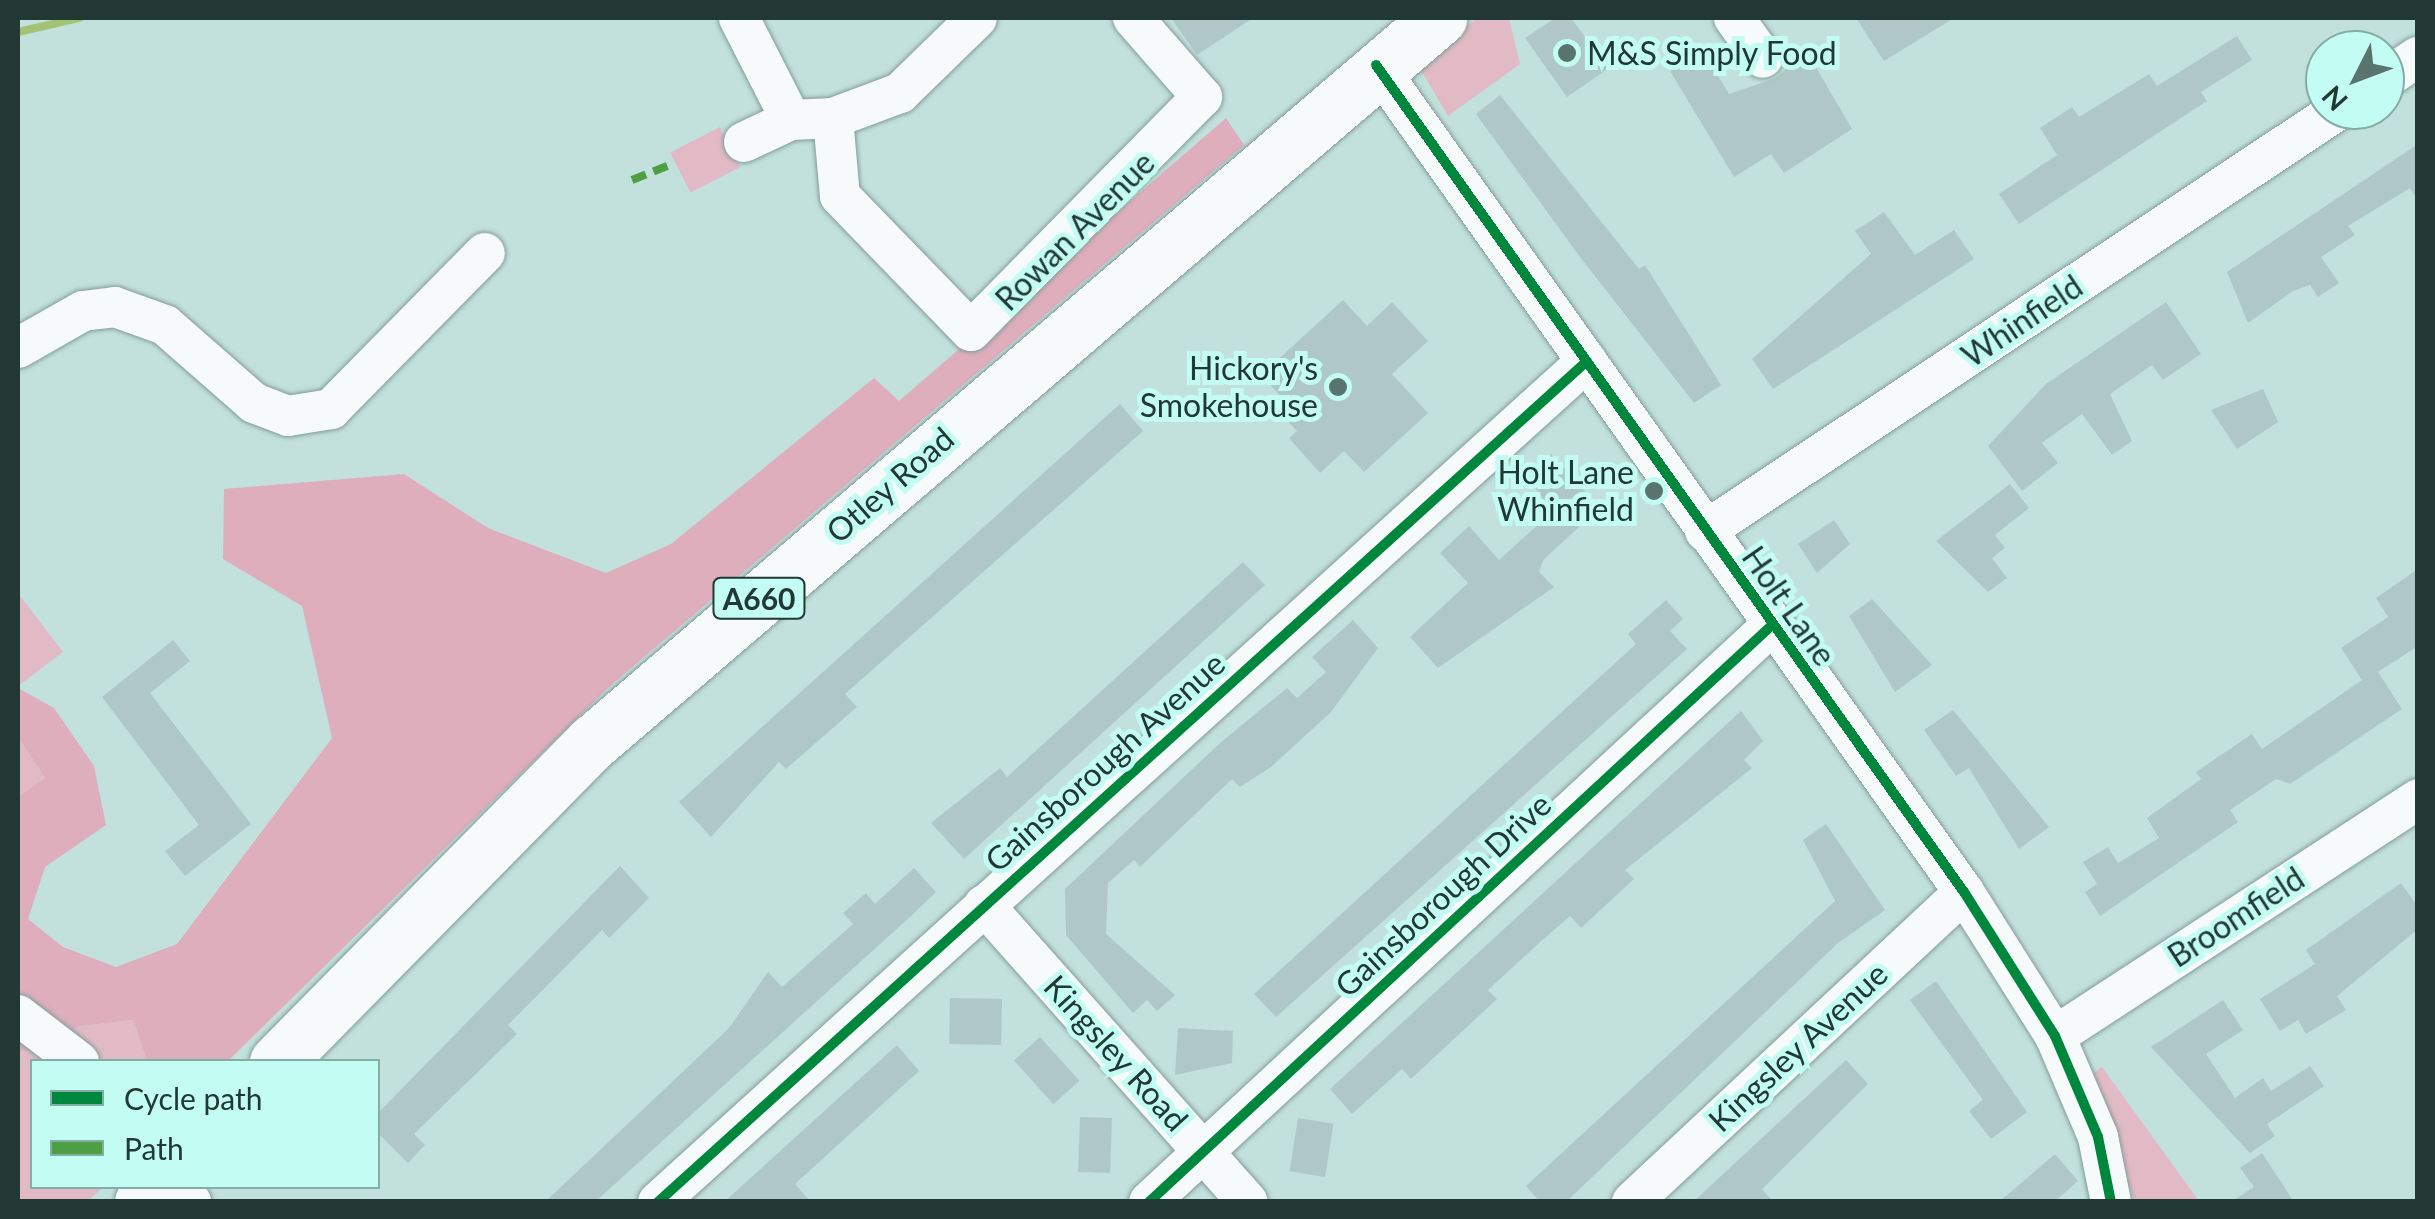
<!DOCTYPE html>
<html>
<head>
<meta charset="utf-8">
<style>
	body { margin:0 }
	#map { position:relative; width:2435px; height:1219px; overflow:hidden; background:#c2e1dc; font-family:Lato,sans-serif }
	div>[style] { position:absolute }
	.green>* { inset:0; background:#e2bac5; transform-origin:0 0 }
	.forest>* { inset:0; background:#dfaebd }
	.stream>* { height:8px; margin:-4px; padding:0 4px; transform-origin:4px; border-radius:4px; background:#a2c274 }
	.building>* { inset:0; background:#afc8c7; transform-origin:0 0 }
	.roads { filter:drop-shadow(0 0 2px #849c99) drop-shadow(0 0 2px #849c99) }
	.minor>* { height:40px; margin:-20px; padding:0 20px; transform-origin:20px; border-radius:20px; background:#f6fafa }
	.highway>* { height:55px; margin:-27.5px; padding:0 27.5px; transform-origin:27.5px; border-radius:27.5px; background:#f6fafa }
	.quiet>* { height:8px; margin-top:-4px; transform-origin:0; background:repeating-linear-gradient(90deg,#4d9f43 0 15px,transparent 0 23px) }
	.cycleway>* { height:10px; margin:-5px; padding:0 5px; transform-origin:5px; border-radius:5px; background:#00873e }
	.dots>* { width:28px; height:28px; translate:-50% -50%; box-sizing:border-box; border:5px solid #c2fcf2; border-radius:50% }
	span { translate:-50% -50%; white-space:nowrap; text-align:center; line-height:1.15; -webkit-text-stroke:10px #c2fcf2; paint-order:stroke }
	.shield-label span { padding:2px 8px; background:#c2fcf2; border:2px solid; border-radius:8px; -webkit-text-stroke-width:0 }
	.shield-label { font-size:30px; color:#213835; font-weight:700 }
	.poi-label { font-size:32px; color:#213835 }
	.left { translate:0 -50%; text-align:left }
	.right { translate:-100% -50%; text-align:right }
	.street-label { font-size:32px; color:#213835 }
	.frame { position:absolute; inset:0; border:20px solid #213835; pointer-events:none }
	.legend { position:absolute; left:30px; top:1059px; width:350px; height:130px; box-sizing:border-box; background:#c2fcf2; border:2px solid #82aea6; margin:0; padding:12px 18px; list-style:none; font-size:30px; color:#213835 }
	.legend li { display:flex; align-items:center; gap:20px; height:50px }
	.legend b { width:50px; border:2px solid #82aea6 }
	.north { position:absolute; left:2305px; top:30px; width:100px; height:100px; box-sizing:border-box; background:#c2fcf2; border:2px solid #82aea6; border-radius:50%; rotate:228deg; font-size:28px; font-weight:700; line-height:40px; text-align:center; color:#213835 }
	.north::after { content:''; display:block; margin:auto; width:35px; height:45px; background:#59736f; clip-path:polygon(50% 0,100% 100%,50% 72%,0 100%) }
</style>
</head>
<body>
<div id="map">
	<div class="green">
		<div style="clip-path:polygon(1509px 18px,1520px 64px,1448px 116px,1421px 70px,1427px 51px,1479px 18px)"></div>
		<div style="left:720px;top:127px;width:45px;height:56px;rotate:63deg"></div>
		<div style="clip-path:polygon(18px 593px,63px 652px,18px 686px)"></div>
		<div style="clip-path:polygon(18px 737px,45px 778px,18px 797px)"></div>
		<div style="clip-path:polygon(133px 1020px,147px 1061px,32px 1062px,32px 1186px,103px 1187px,88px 1201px,18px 1202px,18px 1053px,81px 1026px)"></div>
		<div style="clip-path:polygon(2102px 1067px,2199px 1201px,2134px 1201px,2092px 1074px)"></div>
	</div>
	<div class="forest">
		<div style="clip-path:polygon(1226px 118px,1244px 145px,609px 687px,228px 1061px,147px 1061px,133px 1020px,81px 1026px,18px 1053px,18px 797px,45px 778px,18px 737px,18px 688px,54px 708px,94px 766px,106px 825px,45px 867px,28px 919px,63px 947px,116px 967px,177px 944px,332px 738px,302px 606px,223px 559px,224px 489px,404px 474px,488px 528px,606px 573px,671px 544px,874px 378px,899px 401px)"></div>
	</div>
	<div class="stream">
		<div style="left:18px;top:32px;width:63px;rotate:-12.9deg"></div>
	</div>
	<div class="building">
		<div style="clip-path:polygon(1171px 18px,1253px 18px,1197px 55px)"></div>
		<div style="clip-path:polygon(1555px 18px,1571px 18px,1609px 68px,1567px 97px,1525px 38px)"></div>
		<div style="clip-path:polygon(1856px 18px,1954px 18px,1884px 61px)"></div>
		<div style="clip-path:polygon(2237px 36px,2252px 60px,2201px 92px,2207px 101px,2019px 224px,1999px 194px,2057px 155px,2040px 128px,2072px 107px,2079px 117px,2149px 74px,2157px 86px)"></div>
		<div style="clip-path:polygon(1806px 50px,1852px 129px,1784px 173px,1771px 154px,1734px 177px,1670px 71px,1703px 51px,1729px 94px,1776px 78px)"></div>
		<div style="clip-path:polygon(1500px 95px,1639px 269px,1645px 265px,1721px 385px,1694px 403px,1580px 257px,1476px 114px)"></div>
		<div style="clip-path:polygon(2418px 144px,2418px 200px,2410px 188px,2348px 226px,2355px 235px,2321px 257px,2339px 283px,2318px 297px,2310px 285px,2293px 291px,2248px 323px,2227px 272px)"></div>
		<div style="clip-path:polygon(1884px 212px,1915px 255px,1954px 230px,1974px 259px,1773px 389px,1752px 359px,1871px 254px,1855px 231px)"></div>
		<div style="clip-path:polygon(1343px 300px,1367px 326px,1392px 302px,1428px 341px,1392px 374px,1428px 413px,1364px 472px,1344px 451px,1320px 473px,1289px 438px,1297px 431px,1275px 407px,1284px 400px,1261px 375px)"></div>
		<div style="clip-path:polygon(2166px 302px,2201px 354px,2163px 380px,2152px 365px,2110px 394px,2132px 441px,2112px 455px,2082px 414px,2042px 443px,2058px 463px,2022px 491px,1988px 446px,2046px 384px)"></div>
		<div style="clip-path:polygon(2263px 389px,2278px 422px,2237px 449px,2211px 410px)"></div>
		<div style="clip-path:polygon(1120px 404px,1143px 431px,845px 694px,857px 707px,786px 769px,779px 762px,711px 837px,679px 802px)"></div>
		<div style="clip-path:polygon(1551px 454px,1600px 508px,1543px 560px,1539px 572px,1554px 587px,1438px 668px,1410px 637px,1468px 583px,1440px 553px,1469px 526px,1499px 560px,1552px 512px,1527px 476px)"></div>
		<div style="clip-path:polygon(2010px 484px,2029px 508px,1995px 535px,2005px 548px,1992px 558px,2007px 578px,1988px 592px,1936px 541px)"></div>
		<div style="clip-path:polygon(1834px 520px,1850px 544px,1817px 573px,1798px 544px)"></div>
		<div style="clip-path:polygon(1243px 562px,1265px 585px,964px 859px,931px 823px,1000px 768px,1007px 777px)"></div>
		<div style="clip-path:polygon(2418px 569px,2418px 646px,2378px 672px,2402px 709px,2290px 784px,2276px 779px,2230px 810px,2238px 822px,2100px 916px,2085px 892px,2097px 884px,2083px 862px,2108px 847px,2118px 863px,2159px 838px,2147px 818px,2201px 779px,2196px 772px,2252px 734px,2262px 749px,2362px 680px,2341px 648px,2388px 617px,2376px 598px)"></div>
		<div style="clip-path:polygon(1872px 599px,1932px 665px,1895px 692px,1849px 616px)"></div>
		<div style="clip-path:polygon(1666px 600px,1683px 619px,1670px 631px,1687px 649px,1276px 1017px,1254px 994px,1636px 644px,1628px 634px)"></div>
		<div style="clip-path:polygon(1353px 620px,1378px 648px,1331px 712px,1271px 767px,1240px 787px,1232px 779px,1140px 867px,1134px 860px,1108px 883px,1106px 934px,1175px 995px,1157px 1011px,1147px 1000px,1133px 1013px,1066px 935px,1065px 889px,1220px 743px,1287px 688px,1297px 698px,1326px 672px,1312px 657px)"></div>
		<div style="clip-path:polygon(173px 640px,190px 661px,150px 693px,251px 824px,185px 876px,165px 851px,199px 825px,102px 697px)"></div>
		<div style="clip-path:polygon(1953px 710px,2049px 827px,2019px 849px,1969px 768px,1956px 776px,1924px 730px)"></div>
		<div style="clip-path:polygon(1741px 711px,1763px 741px,1744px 760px,1752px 768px,1625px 870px,1634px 879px,1581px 928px,1570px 916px,1538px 944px,1488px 990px,1497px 999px,1411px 1079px,1402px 1069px,1352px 1114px,1330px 1089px)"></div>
		<div style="clip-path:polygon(1826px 824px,1885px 910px,1838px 943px,1566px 1202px,1540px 1202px,1526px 1186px,1835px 901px,1803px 840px)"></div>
		<div style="clip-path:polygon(620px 866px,649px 898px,609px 938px,602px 930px,508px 1025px,517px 1034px,414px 1134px,425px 1145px,408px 1163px,378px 1133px,378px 1113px)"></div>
		<div style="clip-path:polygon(914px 868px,936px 892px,910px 917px,595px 1202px,545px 1202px,729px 1028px,768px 972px,782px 987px,853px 924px,843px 913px,866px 893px,875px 904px)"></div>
		<div style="clip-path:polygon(2401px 883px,2418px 907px,2418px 929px,2337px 996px,2346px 1010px,2306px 1034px,2298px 1020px,2280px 1031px,2260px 999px,2315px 964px,2306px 950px)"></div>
		<div style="clip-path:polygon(1936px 981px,2027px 1112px,1991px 1139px,1969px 1111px,1983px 1100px,1910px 1000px)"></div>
		<div style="left:950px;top:998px;width:52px;height:46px;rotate:1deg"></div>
		<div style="clip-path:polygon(2223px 1000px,2243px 1030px,2206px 1054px,2235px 1098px,2263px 1078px,2271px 1091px,2310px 1066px,2324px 1086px,2267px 1124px,2275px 1136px,2250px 1153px,2151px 1047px)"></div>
		<div style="clip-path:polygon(1178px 1028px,1233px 1031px,1232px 1063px,1175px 1075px)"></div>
		<div style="left:1040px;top:1037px;width:59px;height:35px;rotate:48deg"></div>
		<div style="clip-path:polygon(897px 1045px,919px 1071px,795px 1184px,811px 1202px,724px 1202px)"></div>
		<div style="clip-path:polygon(1846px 1060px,1868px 1084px,1762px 1189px,1773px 1202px,1693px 1202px)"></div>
		<div style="left:1080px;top:1117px;width:32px;height:55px;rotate:2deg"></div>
		<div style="left:1298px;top:1118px;width:36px;height:54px;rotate:9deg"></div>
		<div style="clip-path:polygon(2262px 1153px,2294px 1202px,2231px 1202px,2254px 1187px,2240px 1168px)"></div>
		<div style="clip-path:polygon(2055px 1154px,2078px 1181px,2054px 1202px,1999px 1202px)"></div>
	</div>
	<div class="roads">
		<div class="minor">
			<div style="left:739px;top:18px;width:114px;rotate:63deg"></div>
			<div style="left:1734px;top:18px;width:49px;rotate:54.1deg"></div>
			<div style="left:1376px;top:65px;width:1015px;rotate:54.59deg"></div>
			<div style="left:1964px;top:892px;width:170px;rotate:57.7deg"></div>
			<div style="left:2055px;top:1036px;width:110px;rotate:66.9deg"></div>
			<div style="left:2098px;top:1137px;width:66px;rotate:78.7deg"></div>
			<div style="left:2385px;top:79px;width:40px;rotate:-34deg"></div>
			<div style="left:833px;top:118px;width:78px;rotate:84.9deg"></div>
			<div style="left:840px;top:196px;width:188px;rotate:45.9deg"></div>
			<div style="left:971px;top:331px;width:329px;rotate:-45.4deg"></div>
			<div style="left:1202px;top:97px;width:105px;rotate:-131.1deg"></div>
			<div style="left:744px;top:142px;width:52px;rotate:-25.1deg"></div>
			<div style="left:791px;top:120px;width:42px;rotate:-2.7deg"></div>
			<div style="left:833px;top:118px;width:72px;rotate:-20.5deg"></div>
			<div style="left:900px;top:93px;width:107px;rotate:-44.2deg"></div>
			<div style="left:18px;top:348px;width:75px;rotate:-29.6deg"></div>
			<div style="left:83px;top:311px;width:32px;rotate:-7deg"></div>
			<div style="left:115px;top:307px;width:53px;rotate:19.8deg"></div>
			<div style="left:165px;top:325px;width:118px;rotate:41.2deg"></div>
			<div style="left:254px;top:403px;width:36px;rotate:21deg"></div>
			<div style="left:288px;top:416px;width:44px;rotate:-9.2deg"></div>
			<div style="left:331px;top:409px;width:219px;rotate:-45.4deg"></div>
			<div style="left:1705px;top:531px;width:760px;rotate:-33.63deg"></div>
			<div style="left:984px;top:905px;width:397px;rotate:48.4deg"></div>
			<div style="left:18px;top:1015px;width:77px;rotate:37.6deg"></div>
			<div style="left:2055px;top:1036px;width:434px;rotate:-33.1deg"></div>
			<div style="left:175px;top:1186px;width:23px;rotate:45deg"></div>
			<div style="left:658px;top:1202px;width:1253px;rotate:-42.15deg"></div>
			<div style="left:1149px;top:1202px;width:848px;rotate:-42.8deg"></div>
			<div style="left:1632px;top:1202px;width:454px;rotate:-43deg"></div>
		</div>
		<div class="highway">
			<div style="left:277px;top:1062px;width:450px;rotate:-45.4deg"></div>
			<div style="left:593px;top:742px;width:1114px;rotate:-40.56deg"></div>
			<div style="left:142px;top:1202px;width:21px;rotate:-49deg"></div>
		</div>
	</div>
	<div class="quiet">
		<div style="left:632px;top:180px;width:46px;rotate:-21.6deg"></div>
	</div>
	<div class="cycleway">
		<div style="left:1376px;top:65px;width:1015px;rotate:54.59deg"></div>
		<div style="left:1964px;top:892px;width:170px;rotate:57.7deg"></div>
		<div style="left:2055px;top:1036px;width:110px;rotate:66.9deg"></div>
		<div style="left:2098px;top:1137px;width:66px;rotate:78.7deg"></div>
		<div style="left:658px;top:1202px;width:1253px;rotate:-42.15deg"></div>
		<div style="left:1149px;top:1202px;width:848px;rotate:-42.8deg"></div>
	</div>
	<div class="dots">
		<div style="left:1567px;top:53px;background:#59736f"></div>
		<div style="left:1338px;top:387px;background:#59736f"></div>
		<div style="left:1654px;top:491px;background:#59736f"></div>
	</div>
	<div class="shield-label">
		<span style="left:759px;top:598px">A660</span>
	</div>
	<div class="poi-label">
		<span class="left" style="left:1587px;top:53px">M&amp;S Simply Food</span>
		<span class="right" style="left:1318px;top:387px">Hickory's<br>Smokehouse</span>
		<span class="right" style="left:1634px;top:491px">Holt Lane<br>Whinfield</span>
	</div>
	<div class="street-label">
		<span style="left:1075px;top:231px;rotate:-45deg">Rowan Avenue</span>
		<span style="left:2022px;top:321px;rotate:-34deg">Whinfield</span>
		<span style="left:890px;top:485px;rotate:-41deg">Otley Road</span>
		<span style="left:1789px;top:606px;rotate:55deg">Holt Lane</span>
		<span style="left:1105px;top:762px;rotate:-42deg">Gainsborough Avenue</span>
		<span style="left:1443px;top:895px;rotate:-43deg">Gainsborough Drive</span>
		<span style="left:2236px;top:917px;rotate:-33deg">Broomfield</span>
		<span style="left:1798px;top:1047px;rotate:-43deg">Kingsley Avenue</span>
		<span style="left:1116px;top:1053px;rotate:48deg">Kingsley Road</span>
	</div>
	<div class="frame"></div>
	<ul class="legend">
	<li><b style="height:12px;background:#00873e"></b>Cycle path</li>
	<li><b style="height:12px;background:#4d9f43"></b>Path</li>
	</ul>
	<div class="north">N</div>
</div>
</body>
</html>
